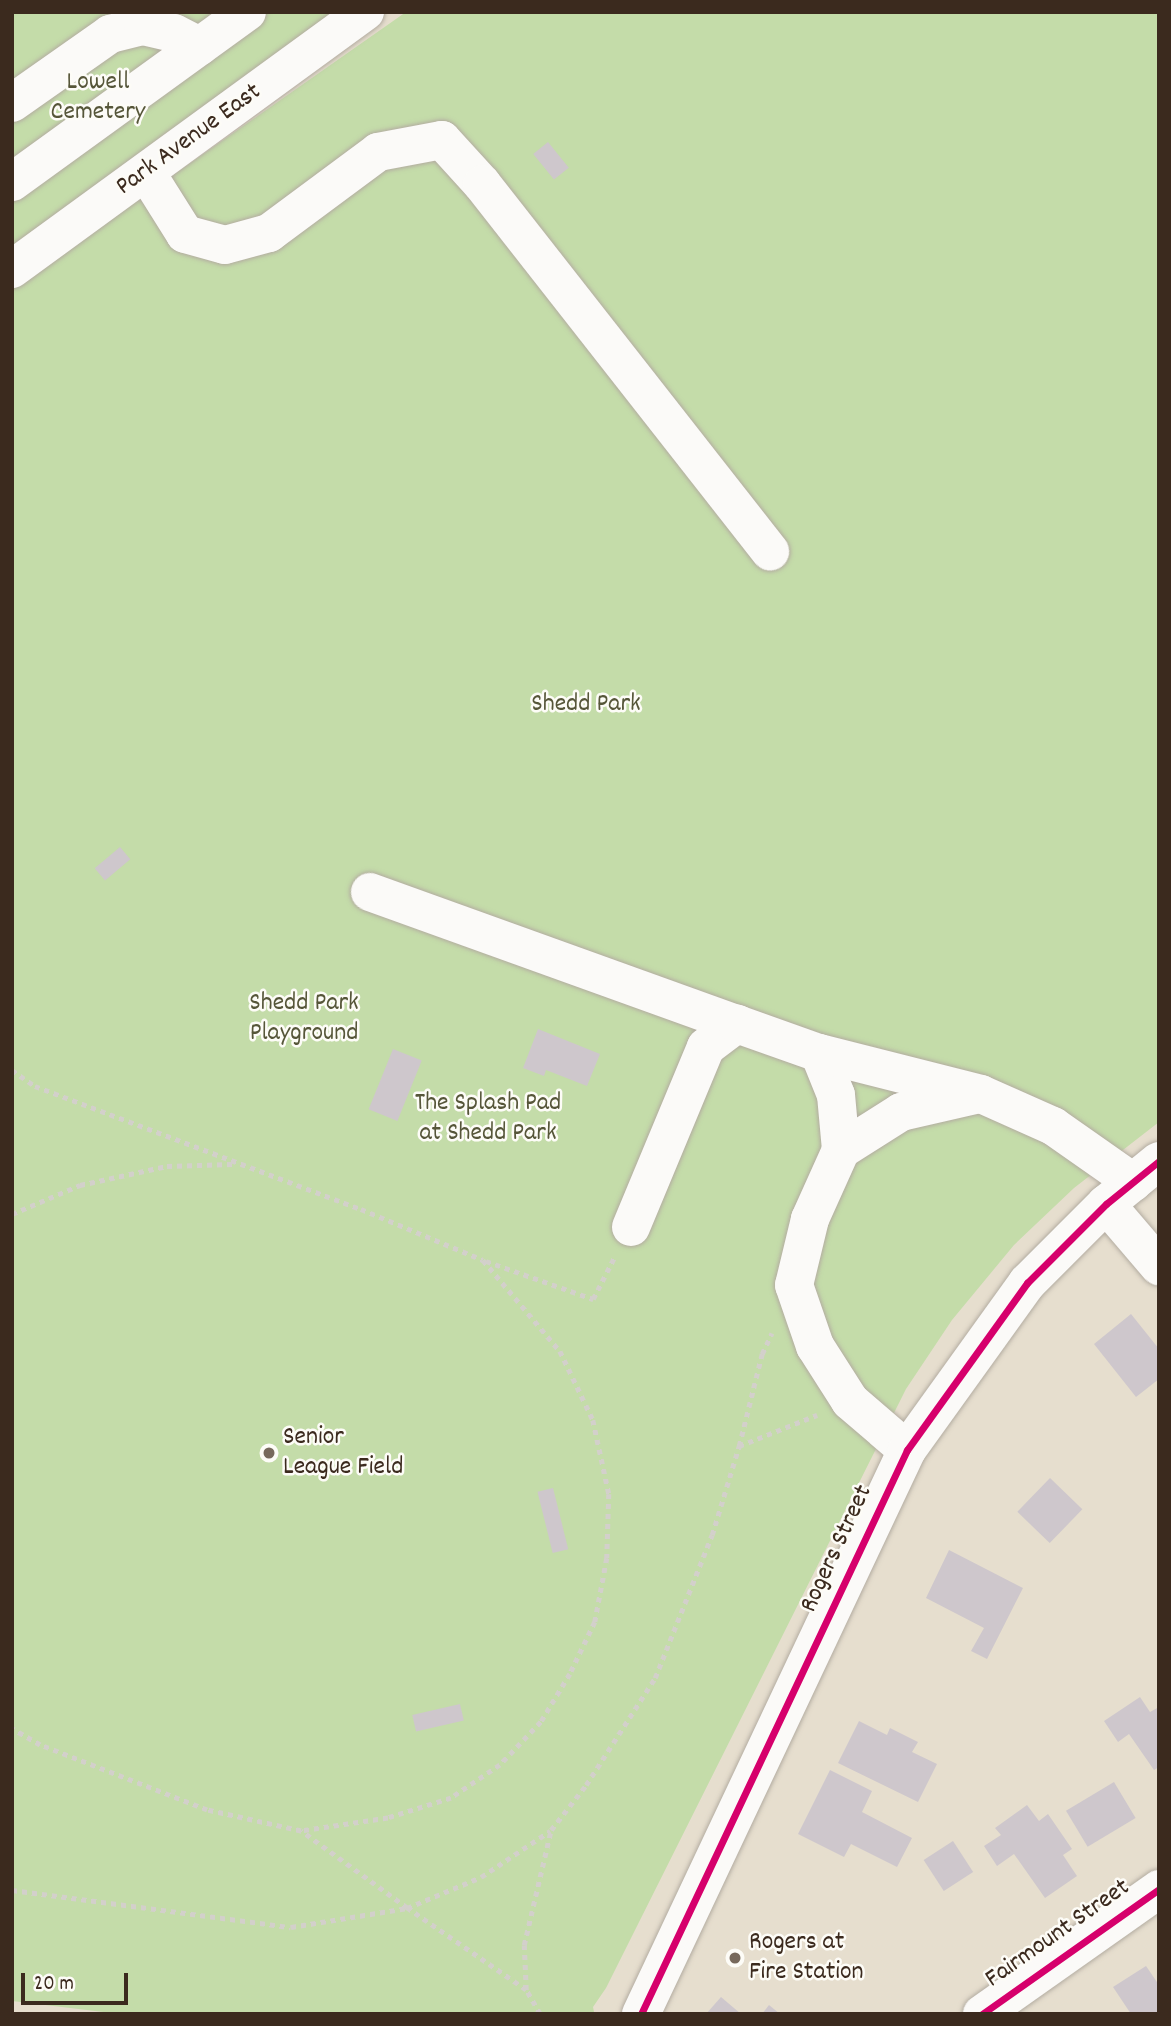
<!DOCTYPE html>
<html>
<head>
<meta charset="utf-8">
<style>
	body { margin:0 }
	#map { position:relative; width:1171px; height:2026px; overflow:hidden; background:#e6dece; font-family:Dekko,sans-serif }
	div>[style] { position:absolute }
	.green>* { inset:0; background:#c4dca9 }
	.building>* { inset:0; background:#cec7cc; transform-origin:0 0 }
	.path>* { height:4.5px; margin-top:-2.25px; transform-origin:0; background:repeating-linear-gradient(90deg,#d3d0cb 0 5px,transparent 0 10px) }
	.roads { filter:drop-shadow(0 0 2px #b3aca1) drop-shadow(0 0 2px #b3aca1) }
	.minor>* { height:38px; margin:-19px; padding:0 19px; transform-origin:19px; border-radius:19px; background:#fbfaf8 }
	.major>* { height:38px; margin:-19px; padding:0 19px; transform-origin:19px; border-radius:19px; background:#fbfaf8 }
	.cycleway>* { height:7px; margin:-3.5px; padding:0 3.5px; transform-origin:3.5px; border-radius:3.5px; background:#d6006c }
	.dots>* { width:19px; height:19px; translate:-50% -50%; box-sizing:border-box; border:4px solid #fdfcf7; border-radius:50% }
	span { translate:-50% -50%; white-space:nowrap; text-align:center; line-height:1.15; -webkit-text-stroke:5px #fdfcf7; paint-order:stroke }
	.park-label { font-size:26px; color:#565639 }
	.street-label { font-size:26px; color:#3b2a1e }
	.poi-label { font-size:26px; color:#3b2a1e }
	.left { translate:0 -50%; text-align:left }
	.frame { position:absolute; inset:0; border:14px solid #3b2a1e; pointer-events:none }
	.scale { position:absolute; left:21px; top:1973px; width:107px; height:32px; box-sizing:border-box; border:4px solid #3b2a1e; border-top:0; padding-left:9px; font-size:21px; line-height:24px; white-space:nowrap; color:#3b2a1e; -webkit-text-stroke:5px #fdfcf7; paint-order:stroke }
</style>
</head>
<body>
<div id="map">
	<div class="green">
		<div style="clip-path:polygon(12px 12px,365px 12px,12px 268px)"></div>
		<div style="clip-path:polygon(406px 12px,1159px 12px,1159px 1122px,1074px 1188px,1014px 1245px,952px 1320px,906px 1389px,606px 1988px,593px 2007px,594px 2012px,120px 2014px,12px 2001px,12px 288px)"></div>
	</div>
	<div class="building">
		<div style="left:548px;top:142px;width:33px;height:19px;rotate:51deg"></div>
		<div style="left:120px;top:847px;width:16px;height:33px;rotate:50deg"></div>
		<div style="clip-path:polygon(538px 1029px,600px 1054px,587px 1086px,546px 1070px,544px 1076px,523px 1068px)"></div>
		<div style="left:393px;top:1049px;width:31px;height:65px;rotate:22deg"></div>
		<div style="clip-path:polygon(1131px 1314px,1159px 1349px,1159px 1379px,1136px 1397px,1094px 1344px)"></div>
		<div style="left:1050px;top:1478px;width:45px;height:47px;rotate:44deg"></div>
		<div style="left:553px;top:1488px;width:63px;height:16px;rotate:76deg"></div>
		<div style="clip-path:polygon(949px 1550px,1023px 1588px,987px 1659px,971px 1651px,984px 1628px,926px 1598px)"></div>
		<div style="clip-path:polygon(1140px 1697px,1150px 1712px,1159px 1707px,1159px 1767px,1154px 1770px,1129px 1734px,1118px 1742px,1104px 1721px)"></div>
		<div style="left:460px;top:1704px;width:17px;height:49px;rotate:77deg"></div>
		<div style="clip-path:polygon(859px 1721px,887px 1735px,890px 1728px,918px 1742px,912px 1752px,937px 1764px,918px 1802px,838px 1763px)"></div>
		<div style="clip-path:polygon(830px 1770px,872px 1791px,862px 1812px,912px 1838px,897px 1867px,851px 1844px,844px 1857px,798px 1834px)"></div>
		<div style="left:1114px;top:1782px;width:42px;height:56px;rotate:59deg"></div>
		<div style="clip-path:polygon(1027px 1805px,1039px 1821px,1048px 1814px,1072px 1849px,1063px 1855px,1077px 1876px,1045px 1898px,1014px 1854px,997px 1866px,984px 1846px,1001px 1835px,995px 1828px)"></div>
		<div style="left:953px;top:1841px;width:37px;height:35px;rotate:57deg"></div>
		<div style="clip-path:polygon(1146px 1966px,1159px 1985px,1159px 2014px,1131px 2014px,1113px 1987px)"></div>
		<div style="clip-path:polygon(721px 1997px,741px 2014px,706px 2014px)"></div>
		<div style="clip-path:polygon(769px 2005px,780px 2014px,762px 2014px)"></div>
	</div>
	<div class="path">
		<div style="left:12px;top:1070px;width:28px;rotate:35deg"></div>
		<div style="left:35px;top:1086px;width:348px;rotate:20.7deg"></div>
		<div style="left:361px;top:1209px;width:132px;rotate:22.7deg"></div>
		<div style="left:483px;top:1260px;width:119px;rotate:49.8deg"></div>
		<div style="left:560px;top:1351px;width:76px;rotate:64.4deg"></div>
		<div style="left:593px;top:1420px;width:76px;rotate:77.8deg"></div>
		<div style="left:609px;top:1494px;width:64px;rotate:91.8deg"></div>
		<div style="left:607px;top:1558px;width:65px;rotate:100.6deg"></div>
		<div style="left:595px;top:1622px;width:58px;rotate:115.7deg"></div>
		<div style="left:570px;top:1674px;width:56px;rotate:121.1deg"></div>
		<div style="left:541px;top:1722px;width:59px;rotate:133.6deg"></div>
		<div style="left:500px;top:1765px;width:59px;rotate:146deg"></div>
		<div style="left:451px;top:1798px;width:66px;rotate:162.4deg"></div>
		<div style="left:388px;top:1818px;width:88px;rotate:171.5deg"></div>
		<div style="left:301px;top:1831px;width:96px;rotate:-167.4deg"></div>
		<div style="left:207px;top:1810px;width:179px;rotate:-158.7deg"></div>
		<div style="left:40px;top:1745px;width:32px;rotate:-150deg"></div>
		<div style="left:12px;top:1214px;width:74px;rotate:-23.1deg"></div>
		<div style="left:80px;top:1185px;width:89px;rotate:-12.3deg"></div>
		<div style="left:167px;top:1166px;width:65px;rotate:-1.8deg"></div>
		<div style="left:486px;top:1261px;width:114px;rotate:19.6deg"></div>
		<div style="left:593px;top:1299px;width:46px;rotate:-62.9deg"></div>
		<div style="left:739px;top:1446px;width:95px;rotate:-76deg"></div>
		<div style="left:762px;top:1354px;width:23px;rotate:-65deg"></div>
		<div style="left:12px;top:1890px;width:281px;rotate:7.6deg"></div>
		<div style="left:291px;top:1927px;width:118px;rotate:-9.3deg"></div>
		<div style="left:407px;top:1908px;width:131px;rotate:-144deg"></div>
		<div style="left:526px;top:1990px;width:145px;rotate:-145.4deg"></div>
		<div style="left:407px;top:1908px;width:80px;rotate:-22.7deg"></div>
		<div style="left:481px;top:1877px;width:83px;rotate:-33.7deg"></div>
		<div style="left:540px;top:2014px;width:28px;rotate:-120deg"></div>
		<div style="left:526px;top:1990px;width:45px;rotate:-92.5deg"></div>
		<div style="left:524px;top:1945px;width:118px;rotate:-76.8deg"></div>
		<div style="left:551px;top:1830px;width:57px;rotate:-52.1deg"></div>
		<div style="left:586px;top:1785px;width:127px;rotate:-57.2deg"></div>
		<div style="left:655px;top:1678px;width:154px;rotate:-68.3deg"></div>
		<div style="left:712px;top:1535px;width:93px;rotate:-73.1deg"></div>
		<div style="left:739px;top:1446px;width:84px;rotate:-21.7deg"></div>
	</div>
	<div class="roads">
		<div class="minor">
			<div style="left:12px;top:103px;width:120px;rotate:-35.1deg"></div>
			<div style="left:110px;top:34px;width:34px;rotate:-14deg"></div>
			<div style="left:143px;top:26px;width:32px;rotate:13deg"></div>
			<div style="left:174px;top:33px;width:29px;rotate:27deg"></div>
			<div style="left:146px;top:172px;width:73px;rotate:57.8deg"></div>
			<div style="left:185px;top:234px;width:41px;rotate:15.4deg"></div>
			<div style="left:225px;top:245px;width:46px;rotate:-15.3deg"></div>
			<div style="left:269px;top:233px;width:136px;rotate:-36.6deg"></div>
			<div style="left:378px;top:152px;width:65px;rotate:-10.6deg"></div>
			<div style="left:442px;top:140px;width:59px;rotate:47.7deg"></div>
			<div style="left:482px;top:184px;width:467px;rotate:51.9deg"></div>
			<div style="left:12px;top:182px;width:290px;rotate:-35.9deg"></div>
			<div style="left:12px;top:269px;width:437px;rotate:-36.1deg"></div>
			<div style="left:370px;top:892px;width:390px;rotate:19.8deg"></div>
			<div style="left:819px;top:1053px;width:45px;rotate:68deg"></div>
			<div style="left:836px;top:1095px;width:55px;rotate:84.8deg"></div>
			<div style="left:841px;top:1150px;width:76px;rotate:114.2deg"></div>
			<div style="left:810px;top:1219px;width:68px;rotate:103.6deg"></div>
			<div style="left:794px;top:1285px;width:65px;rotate:71deg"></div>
			<div style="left:815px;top:1346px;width:65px;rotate:57.5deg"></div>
			<div style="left:850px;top:1401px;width:75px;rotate:40.7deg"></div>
			<div style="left:841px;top:1150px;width:71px;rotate:-32.3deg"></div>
			<div style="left:901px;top:1112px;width:76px;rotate:-12.9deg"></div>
			<div style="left:1106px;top:1204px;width:82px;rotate:49.5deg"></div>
			<div style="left:631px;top:1227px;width:195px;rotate:-67.4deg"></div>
			<div style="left:706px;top:1047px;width:39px;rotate:-37deg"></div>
			<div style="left:737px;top:1024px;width:87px;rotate:19.5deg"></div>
			<div style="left:819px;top:1053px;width:167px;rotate:14.2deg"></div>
			<div style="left:981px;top:1094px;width:79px;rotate:24deg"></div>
			<div style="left:1053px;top:1126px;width:98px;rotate:35deg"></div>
			<div style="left:982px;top:2014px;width:217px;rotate:-35.2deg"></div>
		</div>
		<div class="major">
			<div style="left:641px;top:2014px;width:624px;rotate:-64.75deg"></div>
			<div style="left:907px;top:1450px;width:206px;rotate:-54.3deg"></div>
			<div style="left:1027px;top:1283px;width:112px;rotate:-45deg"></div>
			<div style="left:1106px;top:1204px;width:68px;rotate:-39.1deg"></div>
		</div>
	</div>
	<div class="cycleway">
		<div style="left:641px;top:2014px;width:624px;rotate:-64.75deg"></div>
		<div style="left:907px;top:1450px;width:206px;rotate:-54.3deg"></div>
		<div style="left:1027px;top:1283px;width:112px;rotate:-45deg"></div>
		<div style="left:1106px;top:1204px;width:68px;rotate:-39.1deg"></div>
		<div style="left:982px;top:2014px;width:217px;rotate:-35.2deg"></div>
	</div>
	<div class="dots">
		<div style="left:269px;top:1453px;background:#77695c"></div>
		<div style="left:735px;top:1958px;background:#77695c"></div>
	</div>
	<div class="park-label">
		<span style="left:98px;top:98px">Lowell<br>Cemetery</span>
		<span style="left:586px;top:705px">Shedd Park</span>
		<span style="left:304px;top:1019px">Shedd Park<br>Playground</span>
		<span style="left:488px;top:1119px">The Splash Pad<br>at Shedd Park</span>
	</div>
	<div class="street-label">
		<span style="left:189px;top:140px;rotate:-36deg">Park Avenue East</span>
		<span style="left:837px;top:1549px;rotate:-65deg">Rogers Street</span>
		<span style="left:1058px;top:1934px;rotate:-35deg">Fairmount Street</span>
	</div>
	<div class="poi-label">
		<span class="left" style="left:283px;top:1453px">Senior<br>League Field</span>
		<span class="left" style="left:749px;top:1958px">Rogers at<br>Fire Station</span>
	</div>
	<div class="frame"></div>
	<div class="scale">20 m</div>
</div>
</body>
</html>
